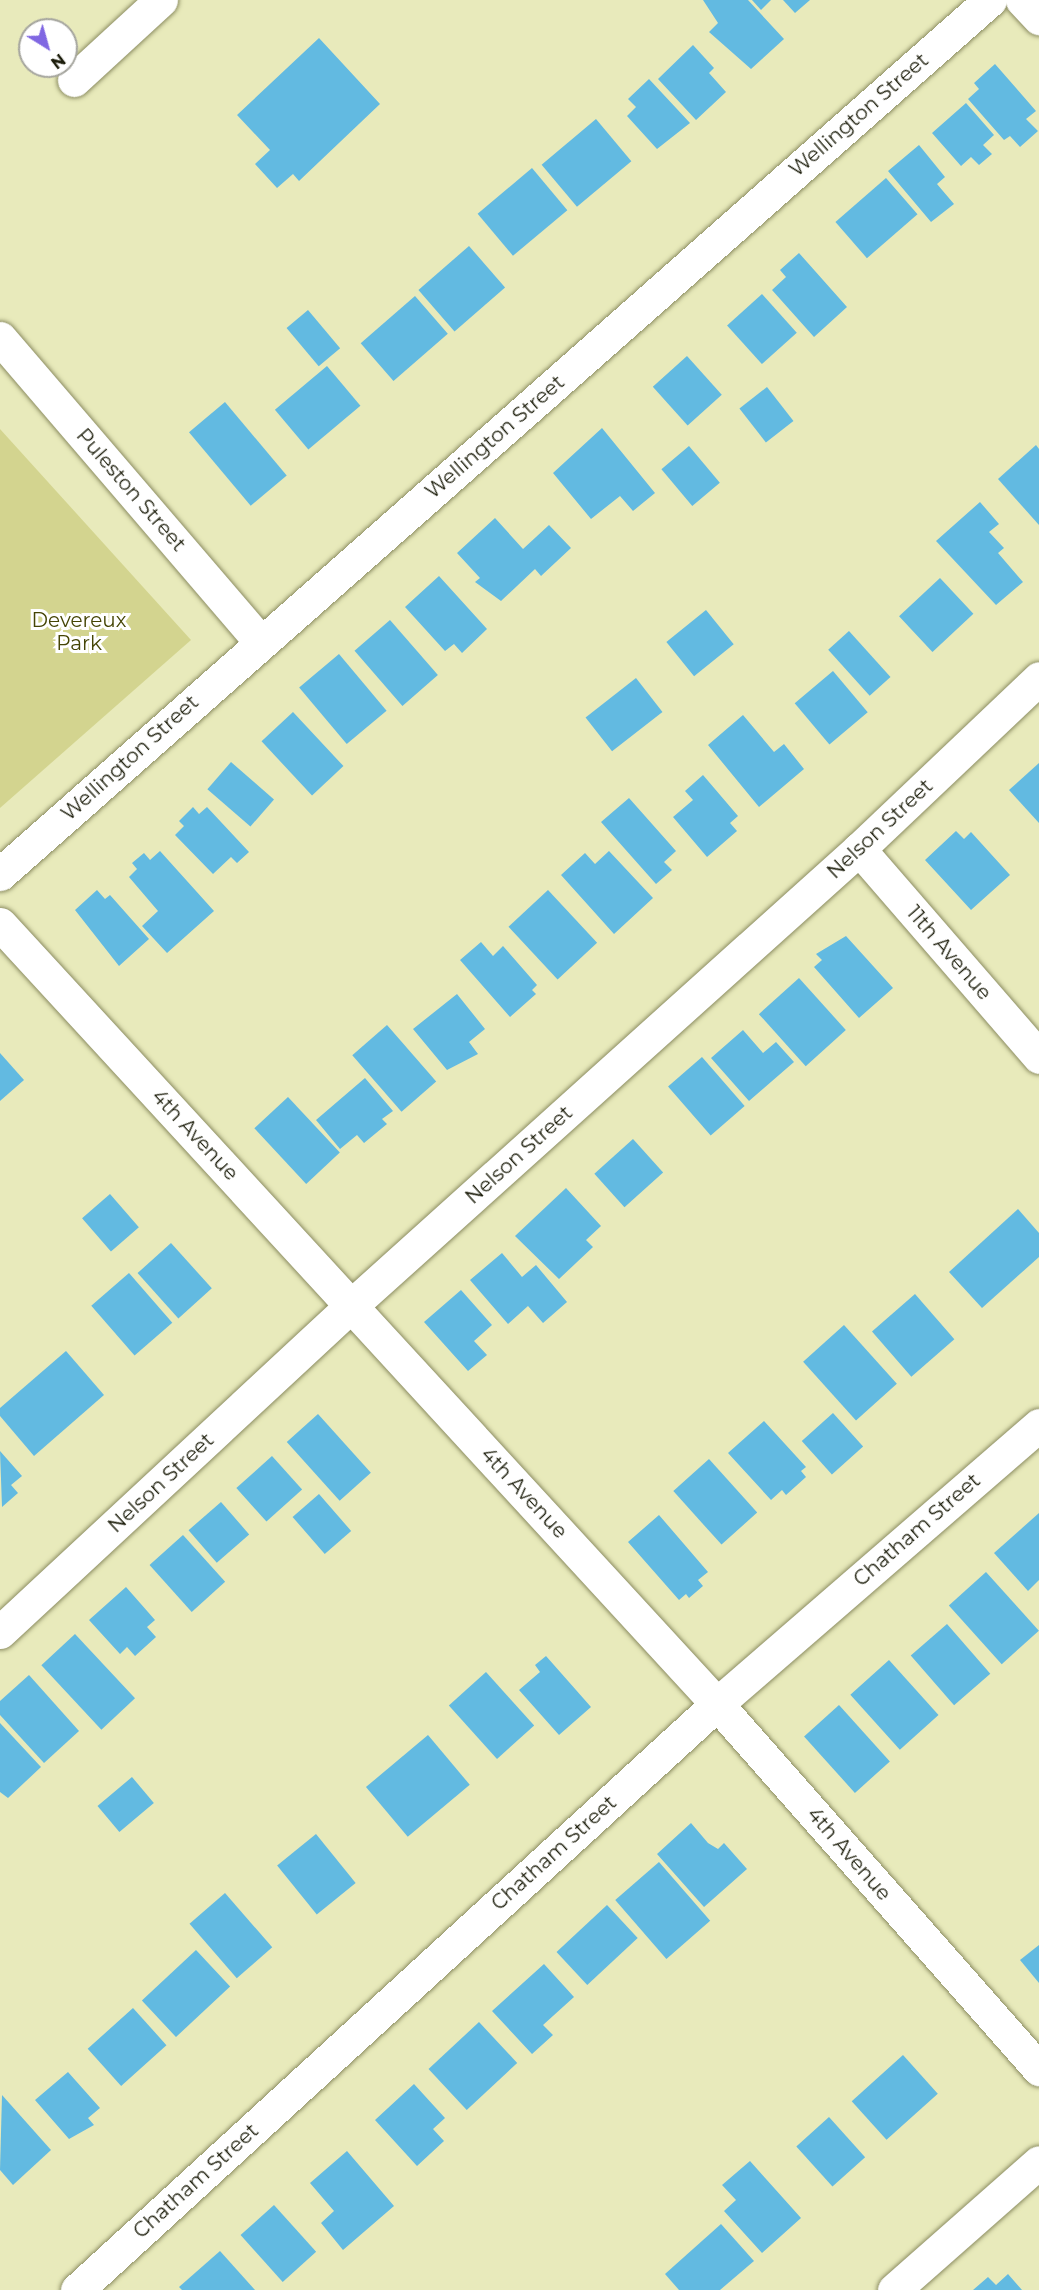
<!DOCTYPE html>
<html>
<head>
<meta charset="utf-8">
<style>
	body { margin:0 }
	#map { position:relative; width:1039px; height:2290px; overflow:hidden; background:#e8eabb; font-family:Montserrat,sans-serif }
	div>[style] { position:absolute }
	.green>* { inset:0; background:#d3d48f }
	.building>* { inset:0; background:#62bae1; transform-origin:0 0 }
	.roads { filter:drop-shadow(0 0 2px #8c8d62) drop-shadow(0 0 2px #8c8d62) }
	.minor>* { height:33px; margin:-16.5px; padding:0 16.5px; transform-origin:16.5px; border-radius:16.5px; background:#fff }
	span { translate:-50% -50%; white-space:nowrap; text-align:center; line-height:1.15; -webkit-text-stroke:6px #fff; paint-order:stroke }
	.street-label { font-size:20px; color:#1d1e0c }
	.park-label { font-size:20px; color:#454505 }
	.north { position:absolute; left:18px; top:18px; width:60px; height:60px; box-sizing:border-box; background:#fff; border:2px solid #a5a59e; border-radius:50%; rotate:143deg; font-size:16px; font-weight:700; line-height:24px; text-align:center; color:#1d1e0c }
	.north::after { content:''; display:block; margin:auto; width:21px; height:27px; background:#8067e2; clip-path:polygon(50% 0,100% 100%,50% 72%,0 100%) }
</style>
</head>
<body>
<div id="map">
	<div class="green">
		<div style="clip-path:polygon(0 429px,191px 640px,0 808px)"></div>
	</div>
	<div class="building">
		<div style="clip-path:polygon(703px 0,748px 0,784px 39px,751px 69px,709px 32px,718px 23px)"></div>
		<div style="clip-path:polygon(752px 0,771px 0,761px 10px)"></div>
		<div style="clip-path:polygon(783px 0,810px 0,795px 13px)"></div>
		<div style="clip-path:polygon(319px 38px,380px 104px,299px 181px,293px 174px,277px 188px,255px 164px,270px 150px,237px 115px)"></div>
		<div style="clip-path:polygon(693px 45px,714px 68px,709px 73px,726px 92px,696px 120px,658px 79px)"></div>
		<div style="clip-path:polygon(995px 64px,1036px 111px,1026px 119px,1038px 131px,1020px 147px,1010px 136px,1004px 140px,968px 99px,979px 89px,974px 83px)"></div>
		<div style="clip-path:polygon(649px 79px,690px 123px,657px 149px,627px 116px,636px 107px,628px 99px)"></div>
		<div style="clip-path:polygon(966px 103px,994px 135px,983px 145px,992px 154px,979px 165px,971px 157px,961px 166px,932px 133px)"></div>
		<div style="left:596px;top:119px;width:55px;height:71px;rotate:50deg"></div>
		<div style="clip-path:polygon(919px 145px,945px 177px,937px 184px,954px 204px,931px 222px,888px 171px)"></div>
		<div style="left:532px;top:168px;width:55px;height:71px;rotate:50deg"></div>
		<div style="left:886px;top:178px;width:48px;height:67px;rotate:49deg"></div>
		<div style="left:469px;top:246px;width:55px;height:67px;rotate:49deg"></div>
		<div style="clip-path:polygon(799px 253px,847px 307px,814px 337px,772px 290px,786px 277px,780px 270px)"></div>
		<div style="left:762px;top:294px;width:52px;height:47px;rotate:48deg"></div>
		<div style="left:415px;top:296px;width:50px;height:72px;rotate:49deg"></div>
		<div style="left:308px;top:310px;width:50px;height:28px;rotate:50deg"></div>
		<div style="left:687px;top:356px;width:52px;height:46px;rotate:48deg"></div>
		<div style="left:327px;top:366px;width:52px;height:68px;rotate:50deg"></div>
		<div style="left:767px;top:387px;width:43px;height:35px;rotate:52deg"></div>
		<div style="left:225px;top:402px;width:96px;height:47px;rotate:50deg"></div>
		<div style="clip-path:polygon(602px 428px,655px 493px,633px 511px,620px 496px,591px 519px,553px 473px)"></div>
		<div style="clip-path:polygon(1036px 445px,1039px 449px,1039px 525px,998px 479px)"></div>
		<div style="left:689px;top:446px;width:48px;height:36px;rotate:50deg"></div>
		<div style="clip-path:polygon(980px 502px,999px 524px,989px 532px,1004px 548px,998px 553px,1023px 582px,996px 605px,936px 541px)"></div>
		<div style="clip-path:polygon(495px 518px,523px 549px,549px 525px,571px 548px,541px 576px,535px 569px,501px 601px,475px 582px,480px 578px,457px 553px)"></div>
		<div style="clip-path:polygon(439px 576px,487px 629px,462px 653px,454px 644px,445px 651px,405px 607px)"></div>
		<div style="left:940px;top:578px;width:49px;height:56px;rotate:47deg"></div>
		<div style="left:706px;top:610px;width:44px;height:51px;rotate:51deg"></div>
		<div style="left:390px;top:620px;width:73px;height:47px;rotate:49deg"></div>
		<div style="left:849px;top:631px;width:62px;height:28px;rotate:48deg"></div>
		<div style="left:339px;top:654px;width:74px;height:52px;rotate:50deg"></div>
		<div style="left:833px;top:671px;width:54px;height:50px;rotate:50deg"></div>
		<div style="left:636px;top:678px;width:43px;height:64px;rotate:52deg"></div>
		<div style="left:293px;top:712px;width:74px;height:43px;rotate:47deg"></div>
		<div style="clip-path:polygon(743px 715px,774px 752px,784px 744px,804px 769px,759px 807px,708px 745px)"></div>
		<div style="left:231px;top:762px;width:57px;height:36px;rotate:41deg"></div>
		<div style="clip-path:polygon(1039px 763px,1039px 823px,1009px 790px)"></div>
		<div style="clip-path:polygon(703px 775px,738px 816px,730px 823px,737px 831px,707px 857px,673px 817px,693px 800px,685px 791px)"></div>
		<div style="clip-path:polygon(629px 798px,676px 851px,664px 862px,672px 870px,656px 884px,601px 822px)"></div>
		<div style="clip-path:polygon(193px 807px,199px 814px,207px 807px,249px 852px,237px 863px,231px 857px,213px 874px,175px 835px,184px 826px,179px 821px)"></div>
		<div style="clip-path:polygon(956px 831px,964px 839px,971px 832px,1010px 875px,971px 910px,925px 860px)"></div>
		<div style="clip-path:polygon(160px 851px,214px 911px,167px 953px,142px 926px,158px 911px,129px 877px,137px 869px,132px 863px,144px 853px,150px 860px)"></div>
		<div style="clip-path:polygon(609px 851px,653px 898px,614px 934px,561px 875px,585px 853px,595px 864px)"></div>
		<div style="clip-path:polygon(97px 890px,105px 899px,110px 895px,149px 939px,119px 966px,75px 910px)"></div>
		<div style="left:548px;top:890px;width:72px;height:54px;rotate:47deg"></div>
		<div style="clip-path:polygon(846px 936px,893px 988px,859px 1018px,814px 967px,822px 960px,816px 954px)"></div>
		<div style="clip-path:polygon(481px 942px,493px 956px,503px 946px,537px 985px,532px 990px,536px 994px,510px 1017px,460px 960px)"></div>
		<div style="left:799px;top:978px;width:70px;height:54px;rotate:48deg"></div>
		<div style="clip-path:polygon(457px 994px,485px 1029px,469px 1042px,478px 1054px,447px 1070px,413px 1029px)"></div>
		<div style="left:387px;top:1025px;width:75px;height:46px;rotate:49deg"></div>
		<div style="clip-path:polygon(743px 1030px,763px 1053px,776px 1042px,794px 1062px,749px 1101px,711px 1058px)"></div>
		<div style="clip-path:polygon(0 1053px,24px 1080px,0 1101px)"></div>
		<div style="left:702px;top:1057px;width:65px;height:45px;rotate:49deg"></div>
		<div style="clip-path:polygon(365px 1078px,393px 1111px,382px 1119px,387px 1124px,364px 1143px,357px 1135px,340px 1149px,316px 1120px)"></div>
		<div style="left:288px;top:1097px;width:76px;height:46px;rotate:47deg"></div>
		<div style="left:633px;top:1139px;width:45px;height:52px;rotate:48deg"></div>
		<div style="clip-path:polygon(566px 1188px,601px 1226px,586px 1240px,593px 1247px,559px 1279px,515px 1236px)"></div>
		<div style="left:110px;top:1194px;width:44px;height:37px;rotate:49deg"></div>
		<div style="clip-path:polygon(1018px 1209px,1039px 1233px,1039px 1257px,982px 1308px,949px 1272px)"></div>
		<div style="left:171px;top:1243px;width:61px;height:45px;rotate:48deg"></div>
		<div style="clip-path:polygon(502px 1253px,522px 1277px,536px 1265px,567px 1302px,543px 1323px,528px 1306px,508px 1324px,470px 1280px)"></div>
		<div style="left:129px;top:1273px;width:66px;height:50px;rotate:49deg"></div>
		<div style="clip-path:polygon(461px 1290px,492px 1325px,474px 1341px,487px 1355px,468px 1371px,424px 1322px)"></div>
		<div style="left:915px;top:1294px;width:60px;height:57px;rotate:49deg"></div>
		<div style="left:844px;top:1325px;width:79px;height:55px;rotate:48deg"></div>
		<div style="clip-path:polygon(66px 1351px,104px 1395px,34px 1456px,0 1416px,0 1408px)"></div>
		<div style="left:833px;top:1413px;width:45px;height:42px;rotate:48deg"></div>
		<div style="left:318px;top:1414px;width:79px;height:42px;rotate:48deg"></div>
		<div style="clip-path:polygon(764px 1421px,806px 1467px,801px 1471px,806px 1477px,786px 1495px,782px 1490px,771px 1500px,728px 1453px)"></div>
		<div style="clip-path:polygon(0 1451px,22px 1476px,11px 1485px,18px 1493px,2px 1507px)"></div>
		<div style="left:272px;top:1456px;width:45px;height:48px;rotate:48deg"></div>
		<div style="left:709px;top:1459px;width:72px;height:48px;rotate:48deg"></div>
		<div style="left:319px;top:1494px;width:49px;height:35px;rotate:49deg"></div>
		<div style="left:221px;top:1502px;width:43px;height:43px;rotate:49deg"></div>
		<div style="clip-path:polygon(1039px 1513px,1039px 1580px,1028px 1591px,994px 1553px)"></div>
		<div style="clip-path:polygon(659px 1515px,708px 1572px,698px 1580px,703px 1586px,689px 1598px,686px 1594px,679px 1600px,628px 1542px)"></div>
		<div style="left:183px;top:1535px;width:63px;height:45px;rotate:48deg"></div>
		<div style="left:986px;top:1572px;width:79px;height:50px;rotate:48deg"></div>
		<div style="clip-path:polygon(126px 1587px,155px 1620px,147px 1627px,156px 1637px,135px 1656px,127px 1647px,120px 1654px,89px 1620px)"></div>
		<div style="left:947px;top:1624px;width:66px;height:48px;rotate:49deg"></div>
		<div style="left:75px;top:1634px;width:88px;height:46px;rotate:47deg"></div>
		<div style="clip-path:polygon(546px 1656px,591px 1707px,559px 1735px,519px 1690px,540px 1672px,535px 1665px)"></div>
		<div style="left:889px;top:1660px;width:74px;height:52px;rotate:48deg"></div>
		<div style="left:486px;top:1672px;width:72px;height:50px;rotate:48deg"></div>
		<div style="clip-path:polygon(29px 1675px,79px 1731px,44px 1763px,0 1715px,0 1701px)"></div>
		<div style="left:839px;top:1705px;width:76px;height:47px;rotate:48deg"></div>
		<div style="clip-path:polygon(0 1723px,41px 1767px,8px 1798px,0 1792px)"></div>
		<div style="left:428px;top:1735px;width:65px;height:81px;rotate:50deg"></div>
		<div style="left:132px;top:1777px;width:34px;height:45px;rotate:50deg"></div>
		<div style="clip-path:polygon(691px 1823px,708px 1843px,718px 1849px,724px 1843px,747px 1869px,704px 1907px,657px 1854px)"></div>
		<div style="left:316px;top:1834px;width:63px;height:50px;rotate:51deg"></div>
		<div style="left:659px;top:1862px;width:78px;height:58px;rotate:49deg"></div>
		<div style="left:225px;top:1893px;width:72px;height:47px;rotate:49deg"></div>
		<div style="left:607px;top:1905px;width:45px;height:69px;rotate:47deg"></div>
		<div style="clip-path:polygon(1039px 1945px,1039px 1983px,1020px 1960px)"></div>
		<div style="left:196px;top:1950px;width:50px;height:74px;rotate:47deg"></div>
		<div style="clip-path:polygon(544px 1964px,574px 1997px,543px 2025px,553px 2035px,532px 2054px,492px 2011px)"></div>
		<div style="left:133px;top:2008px;width:50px;height:61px;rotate:48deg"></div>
		<div style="left:479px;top:2022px;width:56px;height:69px;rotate:47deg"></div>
		<div style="left:903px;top:2055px;width:52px;height:69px;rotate:48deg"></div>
		<div style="clip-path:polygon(68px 2072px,100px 2108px,88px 2118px,94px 2125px,69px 2139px,35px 2100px)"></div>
		<div style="clip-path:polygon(414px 2084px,445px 2118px,433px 2129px,444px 2141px,417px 2166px,375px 2120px)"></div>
		<div style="clip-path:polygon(2px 2095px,51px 2150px,13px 2185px,0 2170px)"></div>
		<div style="left:829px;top:2117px;width:54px;height:44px;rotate:48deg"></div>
		<div style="clip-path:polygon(347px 2151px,394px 2206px,343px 2250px,321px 2223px,334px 2211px,310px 2183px)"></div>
		<div style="clip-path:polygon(750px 2161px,801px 2218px,762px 2253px,724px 2211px,736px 2200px,722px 2185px)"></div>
		<div style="left:274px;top:2205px;width:63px;height:45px;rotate:48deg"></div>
		<div style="clip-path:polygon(721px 2224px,754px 2261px,720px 2290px,679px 2290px,665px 2274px)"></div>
		<div style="clip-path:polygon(220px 2251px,255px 2290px,182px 2290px,179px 2287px)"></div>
		<div style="clip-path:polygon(1008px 2274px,1022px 2290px,973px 2290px,988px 2277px,996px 2285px)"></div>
	</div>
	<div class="roads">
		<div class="minor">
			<div style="left:1022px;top:0;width:25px;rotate:47deg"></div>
			<div style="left:74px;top:80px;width:118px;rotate:-42.6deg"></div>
			<div style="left:0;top:338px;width:401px;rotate:49.4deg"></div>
			<div style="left:859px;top:849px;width:275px;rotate:49.1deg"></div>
			<div style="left:0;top:874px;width:1321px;rotate:-41.44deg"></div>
			<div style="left:0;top:924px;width:1059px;rotate:47.41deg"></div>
			<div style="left:717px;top:1704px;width:487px;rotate:48.6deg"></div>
			<div style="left:0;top:1632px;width:480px;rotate:-42.9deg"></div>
			<div style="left:352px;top:1305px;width:682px;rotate:-41.97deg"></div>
			<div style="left:859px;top:849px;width:248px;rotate:-43.5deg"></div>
			<div style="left:77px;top:2290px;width:868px;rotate:-42.48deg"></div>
			<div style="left:717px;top:1704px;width:426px;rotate:-40.9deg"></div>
			<div style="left:894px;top:2290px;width:193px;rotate:-41.4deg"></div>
		</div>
	</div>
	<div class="street-label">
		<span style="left:859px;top:115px;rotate:-41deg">Wellington Street</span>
		<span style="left:495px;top:437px;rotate:-41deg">Wellington Street</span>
		<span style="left:131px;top:490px;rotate:49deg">Puleston Street</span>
		<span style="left:130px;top:758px;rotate:-42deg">Wellington Street</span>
		<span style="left:880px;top:829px;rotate:-43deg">Nelson Street</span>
		<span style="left:949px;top:953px;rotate:49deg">11th Avenue</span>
		<span style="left:195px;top:1135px;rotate:47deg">4th Avenue</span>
		<span style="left:519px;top:1155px;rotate:-42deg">Nelson Street</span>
		<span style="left:161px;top:1483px;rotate:-43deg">Nelson Street</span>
		<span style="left:524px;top:1493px;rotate:47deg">4th Avenue</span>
		<span style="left:917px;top:1530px;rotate:-41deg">Chatham Street</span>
		<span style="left:554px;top:1853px;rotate:-42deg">Chatham Street</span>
		<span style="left:849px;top:1854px;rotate:49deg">4th Avenue</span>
		<span style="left:196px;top:2181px;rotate:-42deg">Chatham Street</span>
	</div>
	<div class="park-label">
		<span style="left:79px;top:632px">Devereux<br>Park</span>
	</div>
	<div class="north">N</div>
</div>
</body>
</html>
